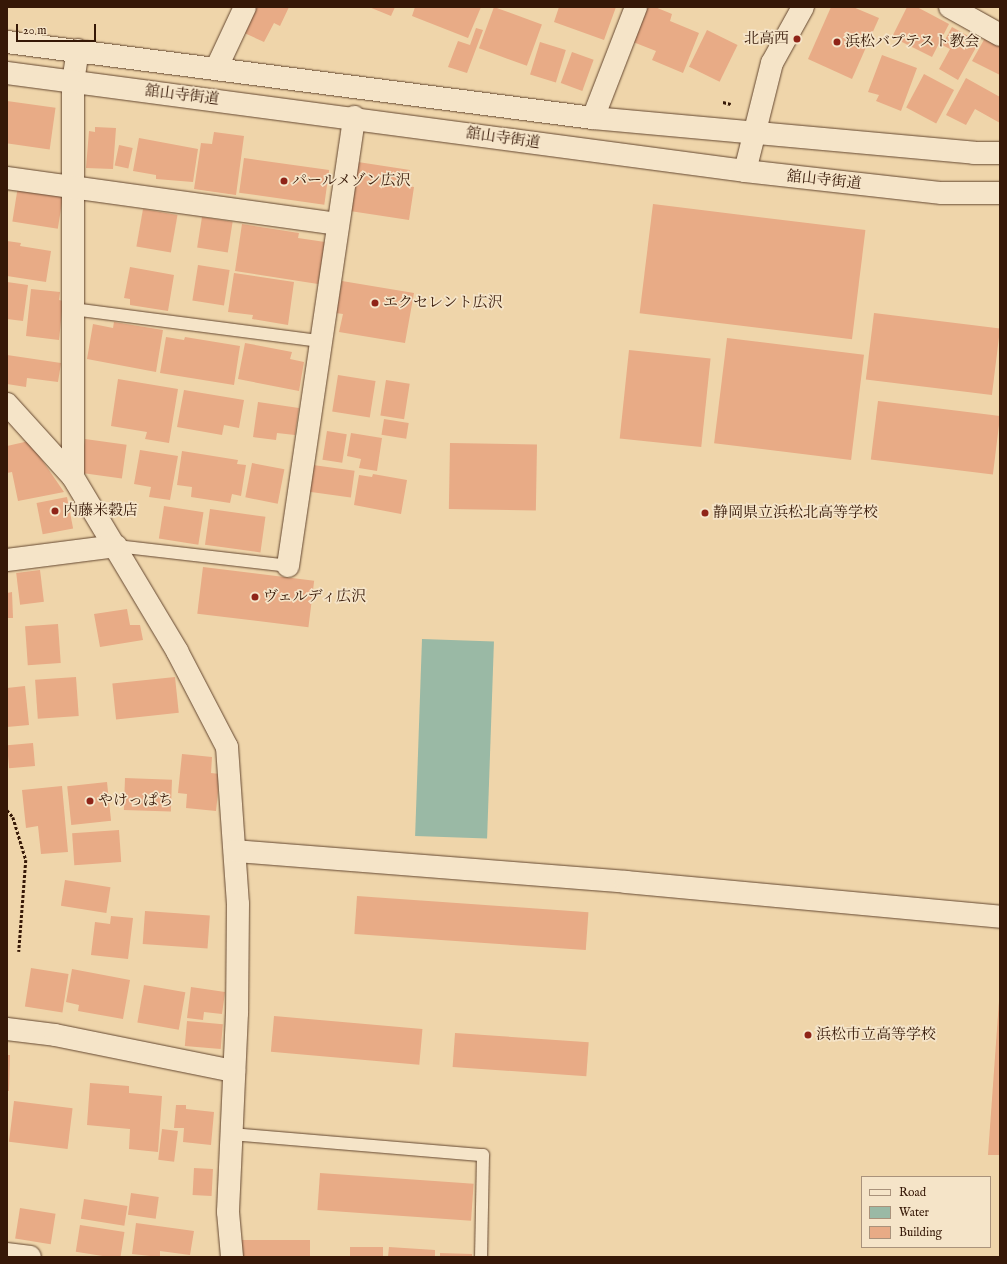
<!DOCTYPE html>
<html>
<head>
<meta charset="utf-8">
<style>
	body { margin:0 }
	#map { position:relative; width:1007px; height:1264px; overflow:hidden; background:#efd5aa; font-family:"IM FELL English","Noto Serif JP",serif }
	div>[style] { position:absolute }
	.water>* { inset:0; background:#9ab9a5; transform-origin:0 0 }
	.building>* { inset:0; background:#e8ab86; transform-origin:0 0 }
	.path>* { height:2.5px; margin-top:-1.25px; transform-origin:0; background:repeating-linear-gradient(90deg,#361807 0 3px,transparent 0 5px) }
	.roads { filter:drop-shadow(0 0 1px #644730) drop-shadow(0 0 1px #644730) }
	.service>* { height:12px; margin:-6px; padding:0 6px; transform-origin:6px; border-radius:6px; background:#f5e4c8 }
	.minor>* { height:22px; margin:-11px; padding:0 11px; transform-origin:11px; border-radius:11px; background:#f5e4c8 }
	.tertiary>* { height:22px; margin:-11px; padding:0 11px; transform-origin:11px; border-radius:11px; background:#f5e4c8 }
	.dots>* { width:11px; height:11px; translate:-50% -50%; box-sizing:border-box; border:2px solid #f5e4c8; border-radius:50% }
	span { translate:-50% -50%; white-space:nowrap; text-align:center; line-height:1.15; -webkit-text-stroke:3.5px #f5e4c8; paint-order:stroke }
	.poi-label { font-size:15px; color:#361807 }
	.right { translate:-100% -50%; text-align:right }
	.left { translate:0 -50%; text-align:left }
	.street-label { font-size:15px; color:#361807 }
	.frame { position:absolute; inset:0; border:8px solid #361807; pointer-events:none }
	.legend { position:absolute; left:861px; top:1176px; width:130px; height:72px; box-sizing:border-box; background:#f5e4c8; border:1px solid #a9927b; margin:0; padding:5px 7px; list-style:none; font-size:12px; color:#361807 }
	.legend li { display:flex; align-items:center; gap:8px; height:20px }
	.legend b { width:20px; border:1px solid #a9927b }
	.scale { position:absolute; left:16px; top:24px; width:80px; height:18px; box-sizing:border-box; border:2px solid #361807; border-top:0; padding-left:5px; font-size:12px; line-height:14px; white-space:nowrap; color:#361807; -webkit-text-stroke:3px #f5e4c8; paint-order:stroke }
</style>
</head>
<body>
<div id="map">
	<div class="water">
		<div style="left:422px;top:639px;width:72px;height:197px;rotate:2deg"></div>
	</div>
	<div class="building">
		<div style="clip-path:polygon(252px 7px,289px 7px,280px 26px,274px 23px,264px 42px,240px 31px)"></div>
		<div style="clip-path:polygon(369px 7px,395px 7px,391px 16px)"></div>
		<div style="clip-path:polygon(415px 7px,481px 7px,468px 38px,412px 16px)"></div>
		<div style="left:494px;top:7px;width:51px;height:44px;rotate:20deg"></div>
		<div style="clip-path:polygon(559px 7px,616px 7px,604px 40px,554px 22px)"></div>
		<div style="clip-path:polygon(648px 7px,655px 7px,672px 14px,670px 21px,699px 33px,683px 73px,652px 60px,656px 51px,633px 42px)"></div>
		<div style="clip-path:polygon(831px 7px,853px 7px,879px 18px,852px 79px,808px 59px)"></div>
		<div style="clip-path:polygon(907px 7px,917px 7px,949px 24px,932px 57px,892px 37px)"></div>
		<div style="clip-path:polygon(952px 27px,979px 42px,958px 80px,939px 69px,950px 49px,942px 45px)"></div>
		<div style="clip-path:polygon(476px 28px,483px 30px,467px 73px,448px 67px,458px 41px,470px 45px)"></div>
		<div style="left:707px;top:30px;width:34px;height:41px;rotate:26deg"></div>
		<div style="clip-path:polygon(985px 38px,1000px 46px,1000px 75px,972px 61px)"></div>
		<div style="left:540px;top:42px;width:27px;height:34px;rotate:17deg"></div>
		<div style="left:572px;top:52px;width:23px;height:33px;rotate:20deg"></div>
		<div style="clip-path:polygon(882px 55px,917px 68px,901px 111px,876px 101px,879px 95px,868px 92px)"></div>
		<div style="left:924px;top:74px;width:34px;height:38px;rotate:28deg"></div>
		<div style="clip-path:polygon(966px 78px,1000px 97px,1000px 123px,975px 109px,966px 125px,946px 115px)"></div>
		<div style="left:7px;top:101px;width:49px;height:42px;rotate:8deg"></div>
		<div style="clip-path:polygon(95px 127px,116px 128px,113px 169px,86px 168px,89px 131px,95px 132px)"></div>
		<div style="clip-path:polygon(214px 132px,244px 136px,236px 195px,194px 189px,201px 143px,212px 144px)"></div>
		<div style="clip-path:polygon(139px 138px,198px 149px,193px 182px,156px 179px,156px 175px,133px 171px)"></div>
		<div style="left:119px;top:145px;width:14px;height:21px;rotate:12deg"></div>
		<div style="left:244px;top:158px;width:86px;height:35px;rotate:8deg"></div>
		<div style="clip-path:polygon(358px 162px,410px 170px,407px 186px,414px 187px,409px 220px,350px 211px)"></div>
		<div style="left:18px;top:186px;width:46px;height:36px;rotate:9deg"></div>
		<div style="left:653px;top:204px;width:214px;height:110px;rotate:7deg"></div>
		<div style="left:143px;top:209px;width:35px;height:38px;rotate:10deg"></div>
		<div style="left:202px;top:217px;width:31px;height:31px;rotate:9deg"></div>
		<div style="clip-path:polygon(242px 224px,299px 233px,298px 238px,325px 242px,318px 284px,235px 271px)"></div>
		<div style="clip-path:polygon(7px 241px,21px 243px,20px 246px,51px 251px,46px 282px,7px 276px)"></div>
		<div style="left:198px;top:265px;width:32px;height:36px;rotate:9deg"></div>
		<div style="clip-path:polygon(130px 267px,174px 275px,168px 311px,130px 305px,130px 299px,124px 298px)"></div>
		<div style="clip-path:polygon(234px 273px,294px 282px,288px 325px,252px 319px,253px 315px,228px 312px)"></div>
		<div style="clip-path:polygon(342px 281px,414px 293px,405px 343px,339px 332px,343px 314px,336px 313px)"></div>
		<div style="clip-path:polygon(7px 282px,28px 285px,23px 321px,7px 319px)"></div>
		<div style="clip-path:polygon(31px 289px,60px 292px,59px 300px,63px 301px,59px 340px,26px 336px)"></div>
		<div style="left:874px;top:313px;width:127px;height:67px;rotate:7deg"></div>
		<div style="clip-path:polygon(114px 322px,163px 330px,156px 372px,87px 359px,93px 324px,113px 328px)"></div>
		<div style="clip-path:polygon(166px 337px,184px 340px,185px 337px,240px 346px,234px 385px,160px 373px)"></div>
		<div style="left:727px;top:338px;width:138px;height:106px;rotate:7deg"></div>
		<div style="clip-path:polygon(245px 343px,292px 352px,290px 359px,304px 362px,299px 391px,238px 379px)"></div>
		<div style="left:629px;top:350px;width:82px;height:89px;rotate:6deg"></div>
		<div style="clip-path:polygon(7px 355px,61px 363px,58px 382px,27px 378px,26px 387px,7px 384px)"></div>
		<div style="left:338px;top:375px;width:38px;height:37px;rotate:9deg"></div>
		<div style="clip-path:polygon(118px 379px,178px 389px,169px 443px,145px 439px,147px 432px,111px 426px)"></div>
		<div style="left:386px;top:380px;width:24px;height:36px;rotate:9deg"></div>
		<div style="clip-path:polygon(184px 390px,244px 400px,239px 428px,224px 425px,222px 435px,177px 427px)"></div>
		<div style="left:878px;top:401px;width:123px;height:59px;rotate:7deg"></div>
		<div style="clip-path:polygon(258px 402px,299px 408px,295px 435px,277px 433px,276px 440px,253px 437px)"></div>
		<div style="left:384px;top:419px;width:25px;height:16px;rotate:9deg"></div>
		<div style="left:327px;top:431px;width:20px;height:29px;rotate:9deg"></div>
		<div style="clip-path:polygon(351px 433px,382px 438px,377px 471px,359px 468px,361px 459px,347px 456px)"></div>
		<div style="left:85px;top:439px;width:42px;height:34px;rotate:8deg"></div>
		<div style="clip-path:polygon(29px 441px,64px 492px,18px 501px,12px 472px,7px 473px,7px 446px)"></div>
		<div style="left:450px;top:443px;width:87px;height:66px;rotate:1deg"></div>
		<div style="clip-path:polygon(140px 450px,178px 456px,170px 500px,149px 497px,151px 487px,134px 484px)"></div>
		<div style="clip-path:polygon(182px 451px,238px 460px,237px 464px,246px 465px,241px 496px,232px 494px,230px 503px,191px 497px,192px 487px,177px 485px)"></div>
		<div style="left:252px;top:463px;width:33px;height:35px;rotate:11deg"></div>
		<div style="left:313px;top:465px;width:42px;height:27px;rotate:8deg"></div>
		<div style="clip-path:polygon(373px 474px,407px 480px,401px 514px,354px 505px,359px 475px,372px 477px)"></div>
		<div style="left:67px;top:497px;width:32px;height:31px;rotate:79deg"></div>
		<div style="left:164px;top:506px;width:40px;height:33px;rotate:9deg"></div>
		<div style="left:210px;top:509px;width:56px;height:36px;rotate:8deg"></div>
		<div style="left:203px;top:567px;width:112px;height:47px;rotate:7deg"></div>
		<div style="left:40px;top:570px;width:32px;height:24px;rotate:83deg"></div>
		<div style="clip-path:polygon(12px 592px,13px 618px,7px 618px,7px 593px)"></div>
		<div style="clip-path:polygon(127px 609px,130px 625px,140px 625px,143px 640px,100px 647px,94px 614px)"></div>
		<div style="left:58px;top:624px;width:39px;height:33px;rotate:86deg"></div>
		<div style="left:76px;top:677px;width:39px;height:41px;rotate:86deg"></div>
		<div style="left:175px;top:677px;width:36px;height:63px;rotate:84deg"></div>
		<div style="clip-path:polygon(25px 686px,29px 725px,7px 727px,7px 688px)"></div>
		<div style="left:33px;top:743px;width:23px;height:26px;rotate:85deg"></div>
		<div style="clip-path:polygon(182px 754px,212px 757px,211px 773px,220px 774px,216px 811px,186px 808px,187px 794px,178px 793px)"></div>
		<div style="left:125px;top:778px;width:47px;height:32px;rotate:2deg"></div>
		<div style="left:107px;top:782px;width:39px;height:40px;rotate:84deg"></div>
		<div style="clip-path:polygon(62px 786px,68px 852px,41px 854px,38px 826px,26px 828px,22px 790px)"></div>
		<div style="left:119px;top:830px;width:32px;height:47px;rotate:86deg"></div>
		<div style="left:65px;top:880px;width:46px;height:26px;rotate:9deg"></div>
		<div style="left:357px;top:896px;width:232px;height:38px;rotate:4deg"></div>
		<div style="left:145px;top:911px;width:65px;height:33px;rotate:4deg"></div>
		<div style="clip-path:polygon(111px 916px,133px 918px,128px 959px,91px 955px,95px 922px,110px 924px)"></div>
		<div style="left:31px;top:968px;width:38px;height:39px;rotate:9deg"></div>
		<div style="clip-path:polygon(72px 969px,130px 980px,123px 1019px,78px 1011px,79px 1005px,66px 1002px)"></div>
		<div style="left:144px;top:985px;width:42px;height:38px;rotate:10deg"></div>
		<div style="clip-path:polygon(191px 987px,225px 992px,222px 1014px,204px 1012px,203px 1020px,187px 1018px)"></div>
		<div style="clip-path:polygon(999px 1001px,1000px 1001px,1000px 1155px,988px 1155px)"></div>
		<div style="left:274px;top:1016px;width:149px;height:36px;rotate:5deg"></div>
		<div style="left:187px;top:1021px;width:36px;height:25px;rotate:5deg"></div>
		<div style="left:455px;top:1033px;width:134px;height:34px;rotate:4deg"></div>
		<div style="clip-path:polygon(7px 1055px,10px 1055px,9px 1091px,7px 1091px)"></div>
		<div style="clip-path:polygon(90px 1083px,129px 1086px,129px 1093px,162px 1096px,158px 1152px,129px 1149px,130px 1129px,87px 1125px)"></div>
		<div style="left:14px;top:1101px;width:59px;height:41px;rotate:7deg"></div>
		<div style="clip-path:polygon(176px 1105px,186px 1105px,186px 1109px,214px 1112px,211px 1145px,183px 1142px,184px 1128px,174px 1128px)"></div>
		<div style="left:162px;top:1129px;width:16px;height:31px;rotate:7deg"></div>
		<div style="left:194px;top:1168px;width:19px;height:27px;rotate:3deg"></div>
		<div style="left:320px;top:1173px;width:154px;height:37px;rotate:4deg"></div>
		<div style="left:131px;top:1193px;width:28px;height:22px;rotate:8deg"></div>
		<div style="left:84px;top:1199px;width:44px;height:20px;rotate:9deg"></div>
		<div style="left:20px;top:1208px;width:36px;height:31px;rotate:9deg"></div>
		<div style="clip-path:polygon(136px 1223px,194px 1231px,190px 1255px,160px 1251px,160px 1257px,132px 1254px)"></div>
		<div style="left:80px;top:1225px;width:45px;height:27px;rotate:9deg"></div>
		<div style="left:241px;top:1240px;width:69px;height:17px"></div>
		<div style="left:350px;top:1247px;width:33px;height:10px"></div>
		<div style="clip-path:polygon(389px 1247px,435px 1250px,435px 1257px,388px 1257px)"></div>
		<div style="clip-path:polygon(440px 1253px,472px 1254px,472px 1257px,440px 1257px)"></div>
	</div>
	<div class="path">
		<div style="left:723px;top:102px;width:8px;rotate:14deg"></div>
		<div style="left:7px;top:810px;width:9px;rotate:49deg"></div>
		<div style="left:13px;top:817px;width:45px;rotate:73.2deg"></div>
		<div style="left:26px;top:860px;width:92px;rotate:94.4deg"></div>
	</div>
	<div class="roads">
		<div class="service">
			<div style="left:73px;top:309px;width:249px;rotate:7.4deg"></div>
			<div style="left:116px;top:546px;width:173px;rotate:6.6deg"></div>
			<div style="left:231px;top:1134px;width:253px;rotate:4.8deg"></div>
			<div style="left:483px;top:1155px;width:102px;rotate:91.1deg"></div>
		</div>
		<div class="minor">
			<div style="left:950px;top:7px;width:57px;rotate:29.2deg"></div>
			<div style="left:78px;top:50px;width:31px;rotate:99deg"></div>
			<div style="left:73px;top:81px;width:396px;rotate:90deg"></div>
			<div style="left:73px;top:477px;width:203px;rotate:59.1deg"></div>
			<div style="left:177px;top:651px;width:108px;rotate:62.5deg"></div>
			<div style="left:227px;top:747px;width:157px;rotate:86deg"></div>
			<div style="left:238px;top:904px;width:109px;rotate:90.5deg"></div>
			<div style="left:237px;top:1013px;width:199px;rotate:92.6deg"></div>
			<div style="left:228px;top:1212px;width:45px;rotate:84.9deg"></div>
			<div style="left:216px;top:69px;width:68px;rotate:-64.9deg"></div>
			<div style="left:593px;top:118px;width:119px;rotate:-68.8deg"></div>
			<div style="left:7px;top:178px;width:333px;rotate:7.9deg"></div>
			<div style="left:7px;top:404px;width:98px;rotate:47.9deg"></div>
			<div style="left:7px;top:560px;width:110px;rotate:-7.3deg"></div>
			<div style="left:288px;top:566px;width:454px;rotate:-81.6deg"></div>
			<div style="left:235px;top:851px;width:392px;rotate:4.5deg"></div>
			<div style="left:626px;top:882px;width:376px;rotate:5.3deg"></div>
			<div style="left:7px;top:1029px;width:48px;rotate:7.1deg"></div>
			<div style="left:55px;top:1035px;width:183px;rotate:11.4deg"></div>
			<div style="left:7px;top:1254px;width:23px;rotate:7deg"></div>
		</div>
		<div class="tertiary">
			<div style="left:7px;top:42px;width:591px;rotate:7.39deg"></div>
			<div style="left:593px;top:118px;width:383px;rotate:5.2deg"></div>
			<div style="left:974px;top:153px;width:26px"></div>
			<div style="left:7px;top:73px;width:744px;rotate:7.56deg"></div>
			<div style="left:745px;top:171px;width:198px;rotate:6.4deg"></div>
			<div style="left:942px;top:193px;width:58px"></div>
			<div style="left:745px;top:171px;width:111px;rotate:-76deg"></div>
			<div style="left:772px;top:63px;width:64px;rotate:-61deg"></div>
		</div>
	</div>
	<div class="dots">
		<div style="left:797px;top:39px;background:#8f2418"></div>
		<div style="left:837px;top:42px;background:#8f2418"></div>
		<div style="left:284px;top:181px;background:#8f2418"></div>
		<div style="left:375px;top:303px;background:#8f2418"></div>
		<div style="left:55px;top:511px;background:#8f2418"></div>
		<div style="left:705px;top:513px;background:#8f2418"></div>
		<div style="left:255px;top:597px;background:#8f2418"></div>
		<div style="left:90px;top:801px;background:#8f2418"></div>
		<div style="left:808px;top:1035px;background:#8f2418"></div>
	</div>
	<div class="poi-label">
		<span class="right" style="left:789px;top:39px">北高西</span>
		<span class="left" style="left:845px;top:42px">浜松バプテスト教会</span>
		<span class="left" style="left:292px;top:181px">パールメゾン広沢</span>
		<span class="left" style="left:383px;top:303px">エクセレント広沢</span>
		<span class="left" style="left:63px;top:511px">内藤米穀店</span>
		<span class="left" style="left:713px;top:513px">静岡県立浜松北高等学校</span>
		<span class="left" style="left:263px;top:597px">ヴェルディ広沢</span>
		<span class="left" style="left:98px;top:801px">やけっぱち</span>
		<span class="left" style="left:816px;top:1035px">浜松市立高等学校</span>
	</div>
	<div class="street-label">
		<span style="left:182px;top:95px;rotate:7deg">舘山寺街道</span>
		<span style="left:503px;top:138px;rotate:8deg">舘山寺街道</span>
		<span style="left:824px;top:180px;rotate:6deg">舘山寺街道</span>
	</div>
	<div class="frame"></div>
	<ul class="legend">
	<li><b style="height:5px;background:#f5e4c8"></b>Road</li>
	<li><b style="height:11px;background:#9ab9a5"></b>Water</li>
	<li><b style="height:11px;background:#e8ab86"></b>Building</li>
	</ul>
	<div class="scale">20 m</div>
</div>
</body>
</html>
